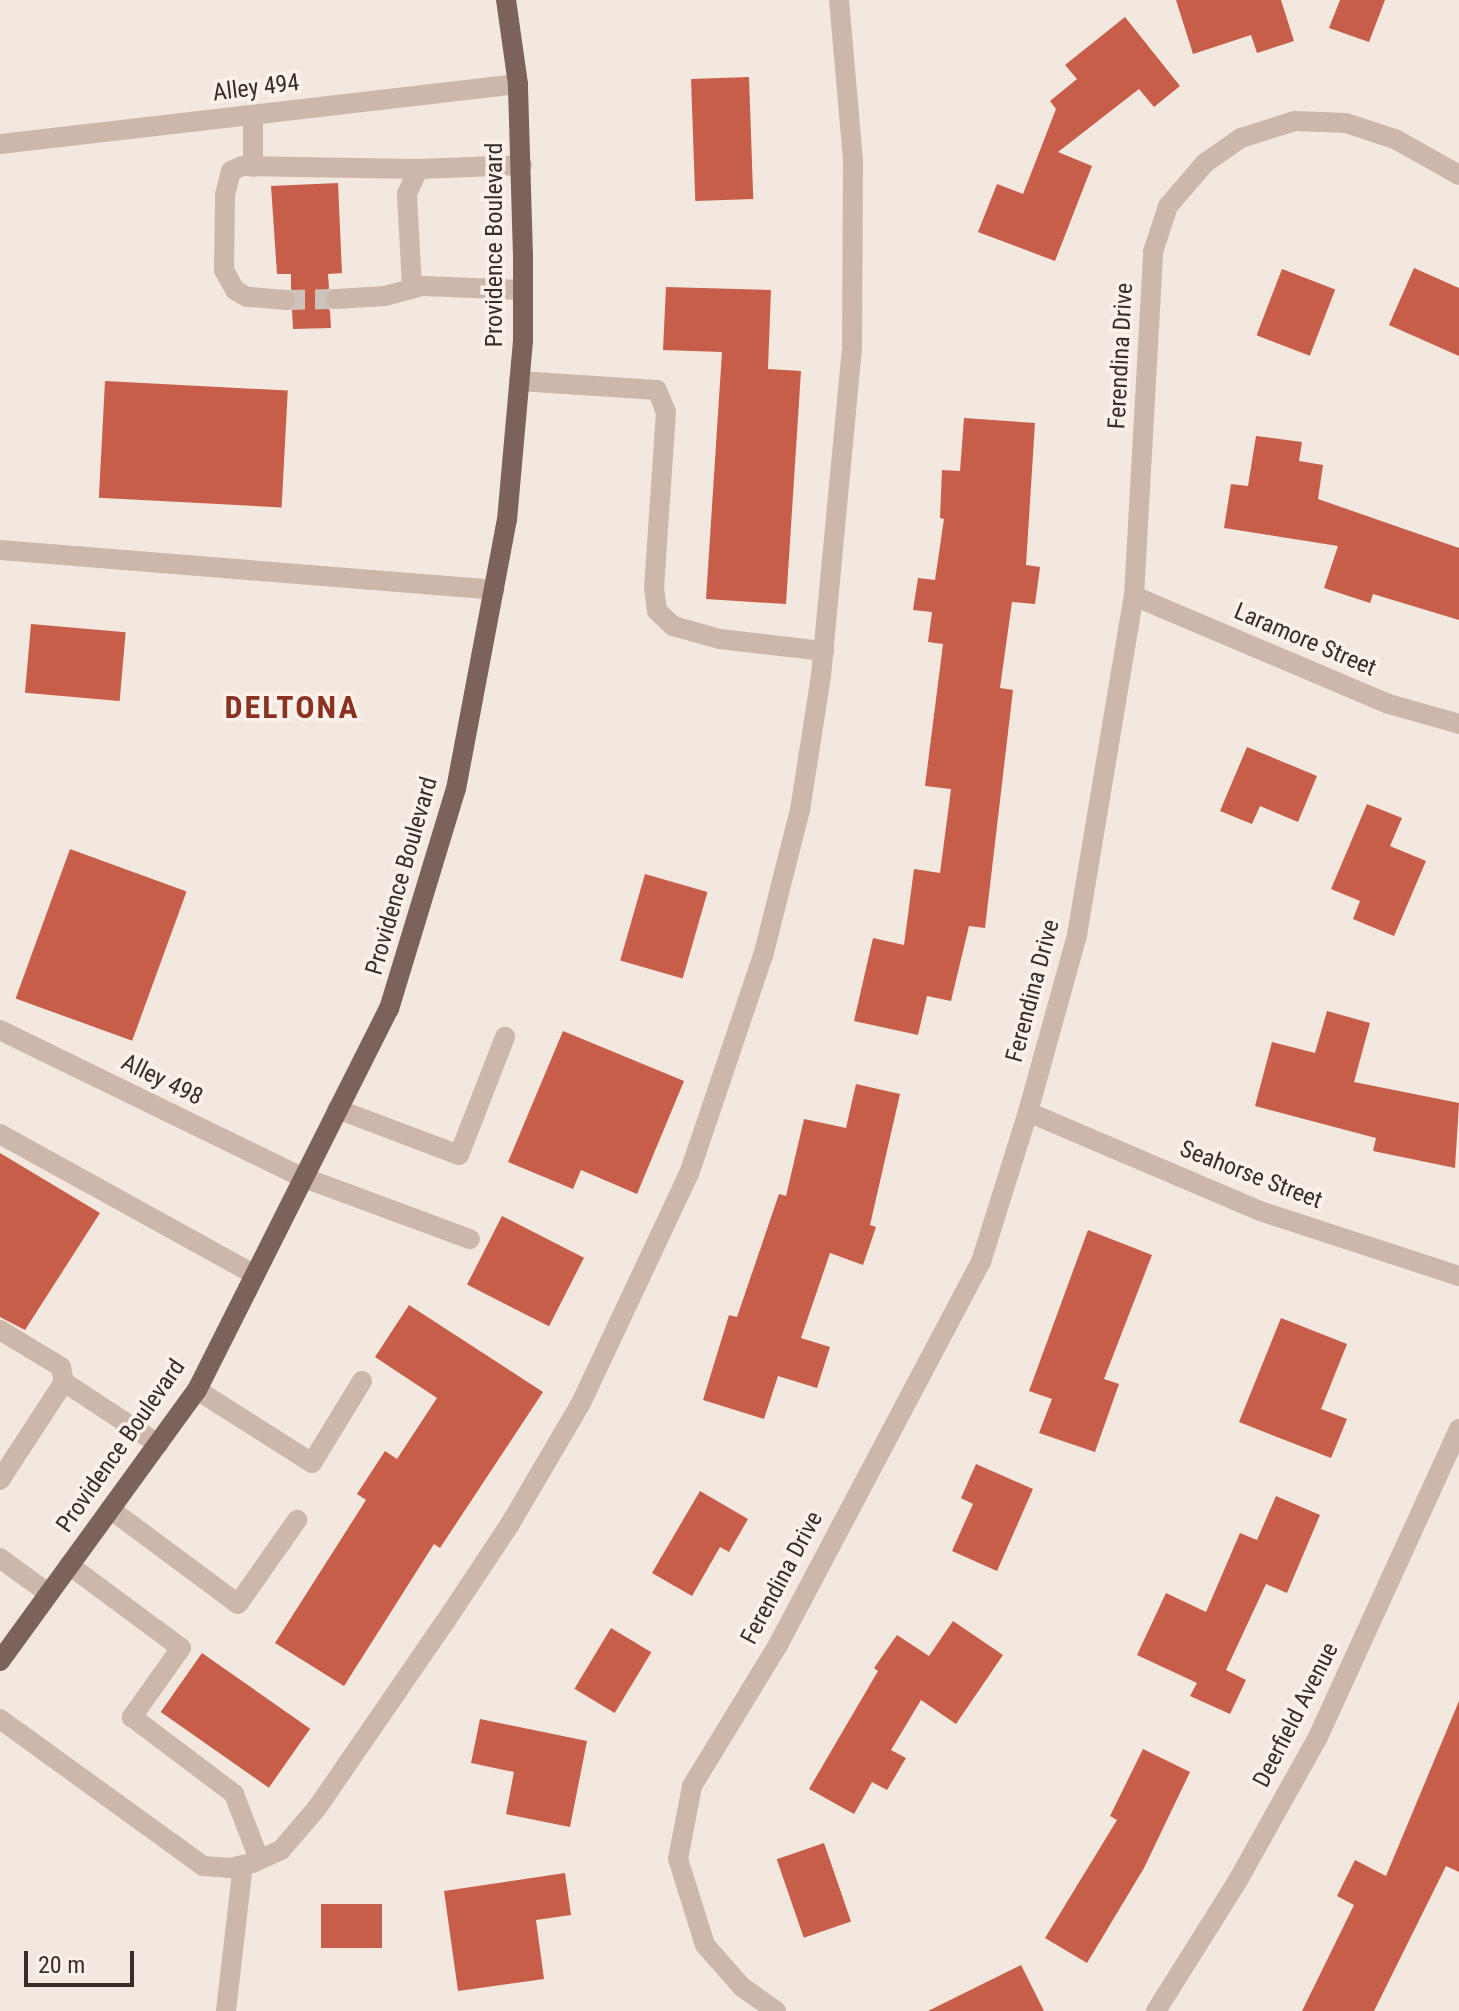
<!DOCTYPE html>
<html>
<head>
<meta charset="utf-8">
<style>
	body { margin:0 }
	#map { position:relative; width:1459px; height:2011px; overflow:hidden; background:#f3e8df; font-family:"Roboto Condensed",sans-serif }
	div>[style] { position:absolute }
	.building>* { inset:0; background:#c75e49; transform-origin:0 0 }
	.minor-tunnel>* { height:20px; margin-top:-10px; transform-origin:0; background:repeating-linear-gradient(90deg,#cec3bb 0 20px,transparent 0 30px) }
	.minor>* { height:20px; margin:-10px; padding:0 10px; transform-origin:10px; border-radius:10px; background:#ccb7aa }
	.major>* { height:20px; margin:-10px; padding:0 10px; transform-origin:10px; border-radius:10px; background:#7b635b }
	span { translate:-50% -50%; white-space:nowrap; text-align:center; line-height:1.15; -webkit-text-stroke:7px #faf2eb; paint-order:stroke }
	.street-label { font-size:24px; color:#392d2a }
	.district-label { font-size:32px; color:#893222; font-weight:700; letter-spacing:2px }
	.scale { position:absolute; left:24px; top:1951px; width:110px; height:36px; box-sizing:border-box; border:4px solid #392d2a; border-top:0; padding-left:10px; font-size:24px; line-height:28px; white-space:nowrap; color:#392d2a; -webkit-text-stroke:6px #faf2eb; paint-order:stroke }
</style>
</head>
<body>
<div id="map">
	<div class="building">
		<div style="clip-path:polygon(1176px 0,1281px 0,1294px 41px,1257px 53px,1251px 35px,1193px 54px)"></div>
		<div style="clip-path:polygon(1340px 0,1385px 0,1369px 42px,1329px 28px)"></div>
		<div style="clip-path:polygon(1125px 17px,1180px 86px,1154px 107px,1139px 89px,1058px 152px,1092px 166px,1055px 261px,978px 232px,997px 184px,1023px 194px,1056px 109px,1050px 101px,1077px 79px,1065px 65px)"></div>
		<div style="left:749px;top:77px;width:122px;height:58px;rotate:88deg"></div>
		<div style="clip-path:polygon(338px 183px,342px 273px,328px 274px,329px 288px,323px 299px,330px 311px,331px 328px,293px 329px,292px 310px,298px 300px,291px 289px,291px 274px,277px 274px,271px 186px)"></div>
		<div style="clip-path:polygon(1414px 268px,1459px 288px,1459px 356px,1389px 325px)"></div>
		<div style="left:1282px;top:269px;width:57px;height:71px;rotate:21deg"></div>
		<div style="clip-path:polygon(666px 287px,771px 290px,768px 369px,801px 371px,786px 604px,706px 599px,722px 352px,663px 350px)"></div>
		<div style="left:105px;top:381px;width:183px;height:117px;rotate:3deg"></div>
		<div style="clip-path:polygon(964px 418px,1035px 423px,1026px 565px,1040px 567px,1035px 604px,1012px 602px,1000px 688px,1013px 690px,985px 928px,969px 926px,951px 1001px,927px 996px,918px 1035px,854px 1021px,873px 938px,904px 945px,914px 869px,940px 873px,951px 789px,925px 786px,943px 644px,928px 642px,932px 612px,913px 610px,918px 578px,935px 580px,944px 519px,940px 518px,942px 470px,960px 471px)"></div>
		<div style="clip-path:polygon(1256px 436px,1302px 442px,1299px 461px,1323px 465px,1318px 499px,1459px 548px,1459px 620px,1373px 594px,1370px 603px,1324px 588px,1338px 546px,1224px 528px,1231px 484px,1248px 486px)"></div>
		<div style="left:31px;top:624px;width:95px;height:69px;rotate:5deg"></div>
		<div style="clip-path:polygon(1247px 747px,1317px 776px,1298px 822px,1260px 806px,1252px 824px,1220px 811px)"></div>
		<div style="clip-path:polygon(1367px 804px,1402px 818px,1390px 846px,1426px 861px,1394px 936px,1353px 919px,1360px 901px,1331px 889px)"></div>
		<div style="left:70px;top:849px;width:124px;height:159px;rotate:20deg"></div>
		<div style="left:645px;top:874px;width:65px;height:90px;rotate:16deg"></div>
		<div style="clip-path:polygon(1327px 1011px,1370px 1023px,1354px 1082px,1459px 1103px,1455px 1168px,1373px 1151px,1376px 1138px,1255px 1106px,1272px 1042px,1315px 1053px)"></div>
		<div style="clip-path:polygon(563px 1031px,684px 1081px,637px 1194px,581px 1170px,573px 1189px,508px 1162px)"></div>
		<div style="clip-path:polygon(856px 1084px,900px 1094px,870px 1225px,876px 1227px,863px 1265px,830px 1253px,801px 1338px,830px 1347px,817px 1388px,778px 1376px,764px 1419px,703px 1400px,729px 1315px,737px 1317px,779px 1194px,786px 1196px,804px 1119px,846px 1128px)"></div>
		<div style="clip-path:polygon(0 1153px,100px 1213px,25px 1330px,0 1317px)"></div>
		<div style="left:502px;top:1216px;width:92px;height:77px;rotate:27deg"></div>
		<div style="clip-path:polygon(1088px 1230px,1152px 1255px,1104px 1379px,1119px 1384px,1095px 1452px,1039px 1433px,1052px 1399px,1029px 1391px)"></div>
		<div style="clip-path:polygon(409px 1305px,543px 1392px,440px 1548px,434px 1544px,344px 1686px,275px 1643px,366px 1500px,357px 1494px,385px 1451px,397px 1459px,437px 1398px,375px 1357px)"></div>
		<div style="clip-path:polygon(1281px 1318px,1347px 1344px,1321px 1409px,1347px 1419px,1331px 1458px,1239px 1422px)"></div>
		<div style="clip-path:polygon(976px 1464px,1033px 1489px,997px 1571px,952px 1551px,973px 1504px,961px 1498px)"></div>
		<div style="clip-path:polygon(700px 1491px,748px 1519px,729px 1552px,720px 1547px,692px 1596px,652px 1573px)"></div>
		<div style="clip-path:polygon(1276px 1496px,1320px 1515px,1287px 1593px,1266px 1584px,1226px 1670px,1246px 1680px,1230px 1714px,1190px 1696px,1197px 1683px,1137px 1655px,1166px 1593px,1206px 1612px,1240px 1533px,1257px 1540px)"></div>
		<div style="clip-path:polygon(953px 1621px,1003px 1655px,956px 1724px,921px 1700px,891px 1750px,906px 1758px,887px 1790px,872px 1782px,854px 1814px,809px 1789px,878px 1671px,874px 1668px,897px 1635px,929px 1656px)"></div>
		<div style="left:611px;top:1628px;width:47px;height:71px;rotate:31deg"></div>
		<div style="left:202px;top:1653px;width:132px;height:72px;rotate:35deg"></div>
		<div style="clip-path:polygon(1459px 1701px,1459px 1872px,1446px 1866px,1374px 2011px,1302px 2011px,1354px 1905px,1337px 1896px,1355px 1860px,1386px 1876px)"></div>
		<div style="clip-path:polygon(480px 1719px,587px 1741px,570px 1827px,506px 1814px,514px 1772px,471px 1763px)"></div>
		<div style="clip-path:polygon(1143px 1749px,1190px 1772px,1144px 1868px,1087px 1963px,1045px 1938px,1117px 1820px,1110px 1816px)"></div>
		<div style="left:824px;top:1843px;width:83px;height:50px;rotate:71deg"></div>
		<div style="clip-path:polygon(565px 1873px,571px 1915px,536px 1920px,544px 1979px,458px 1991px,444px 1891px)"></div>
		<div style="left:382px;top:1904px;width:44px;height:61px;rotate:90deg"></div>
		<div style="clip-path:polygon(1021px 1965px,1044px 2011px,928px 2011px)"></div>
	</div>
	<div class="minor-tunnel">
		<div style="left:285px;top:300px;width:51px;rotate:-1.1deg"></div>
	</div>
	<div class="minor">
		<div style="left:253px;top:115px;width:52px;rotate:90deg"></div>
		<div style="left:0;top:144px;width:521px;rotate:-6.61deg"></div>
		<div style="left:412px;top:287px;width:93px;rotate:-93.1deg"></div>
		<div style="left:407px;top:194px;width:27px;rotate:-66deg"></div>
		<div style="left:336px;top:299px;width:49px;rotate:-3.5deg"></div>
		<div style="left:385px;top:296px;width:39px;rotate:-15deg"></div>
		<div style="left:423px;top:286px;width:100px;rotate:2.3deg"></div>
		<div style="left:285px;top:300px;width:38px;rotate:-175deg"></div>
		<div style="left:247px;top:297px;width:14px;rotate:-150deg"></div>
		<div style="left:235px;top:290px;width:23px;rotate:-119deg"></div>
		<div style="left:224px;top:270px;width:75px;rotate:-89.2deg"></div>
		<div style="left:225px;top:195px;width:25px;rotate:-76deg"></div>
		<div style="left:231px;top:171px;width:12px;rotate:-24deg"></div>
		<div style="left:242px;top:166px;width:176px;rotate:1deg"></div>
		<div style="left:418px;top:169px;width:104px;rotate:-2.2deg"></div>
		<div style="left:519px;top:381px;width:138px;rotate:3.7deg"></div>
		<div style="left:657px;top:390px;width:24px;rotate:68deg"></div>
		<div style="left:666px;top:412px;width:175px;rotate:93.9deg"></div>
		<div style="left:654px;top:587px;width:24px;rotate:83deg"></div>
		<div style="left:657px;top:611px;width:22px;rotate:43deg"></div>
		<div style="left:673px;top:626px;width:49px;rotate:15.5deg"></div>
		<div style="left:720px;top:639px;width:105px;rotate:6.6deg"></div>
		<div style="left:0;top:550px;width:496px;rotate:4.6deg"></div>
		<div style="left:1134px;top:596px;width:277px;rotate:23deg"></div>
		<div style="left:1389px;top:704px;width:73px;rotate:15.9deg"></div>
		<div style="left:0;top:1030px;width:336px;rotate:26deg"></div>
		<div style="left:302px;top:1177px;width:179px;rotate:20.3deg"></div>
		<div style="left:337px;top:1109px;width:130px;rotate:20.7deg"></div>
		<div style="left:459px;top:1155px;width:127px;rotate:-68.7deg"></div>
		<div style="left:1028px;top:1112px;width:252px;rotate:23.1deg"></div>
		<div style="left:1260px;top:1211px;width:209px;rotate:18.1deg"></div>
		<div style="left:0;top:1134px;width:290px;rotate:28.9deg"></div>
		<div style="left:0;top:1330px;width:71px;rotate:31.2deg"></div>
		<div style="left:61px;top:1367px;width:15px;rotate:79deg"></div>
		<div style="left:197px;top:1390px;width:136px;rotate:32.4deg"></div>
		<div style="left:312px;top:1463px;width:96px;rotate:-58.6deg"></div>
		<div style="left:0;top:1480px;width:117px;rotate:-56.9deg"></div>
		<div style="left:64px;top:1382px;width:113px;rotate:33.4deg"></div>
		<div style="left:110px;top:1509px;width:159px;rotate:36.6deg"></div>
		<div style="left:238px;top:1604px;width:103px;rotate:-54.9deg"></div>
		<div style="left:0;top:1558px;width:59px;rotate:36.1deg"></div>
		<div style="left:69px;top:1565px;width:139px;rotate:36.5deg"></div>
		<div style="left:181px;top:1648px;width:85px;rotate:125.4deg"></div>
		<div style="left:132px;top:1717px;width:128px;rotate:37deg"></div>
		<div style="left:234px;top:1794px;width:70px;rotate:69deg"></div>
		<div style="left:0;top:1719px;width:251px;rotate:35.9deg"></div>
		<div style="left:203px;top:1866px;width:26px;rotate:4deg"></div>
		<div style="left:229px;top:1868px;width:24px;rotate:-12deg"></div>
		<div style="left:252px;top:1863px;width:32px;rotate:-24deg"></div>
		<div style="left:281px;top:1850px;width:55px;rotate:-49.4deg"></div>
		<div style="left:317px;top:1808px;width:226px;rotate:-55.5deg"></div>
		<div style="left:445px;top:1622px;width:118px;rotate:-56.4deg"></div>
		<div style="left:510px;top:1524px;width:140px;rotate:-59.6deg"></div>
		<div style="left:581px;top:1403px;width:253px;rotate:-64.8deg"></div>
		<div style="left:689px;top:1174px;width:230px;rotate:-71.3deg"></div>
		<div style="left:763px;top:956px;width:151px;rotate:-75.8deg"></div>
		<div style="left:800px;top:810px;width:136px;rotate:-81.1deg"></div>
		<div style="left:821px;top:676px;width:327px;rotate:-84.6deg"></div>
		<div style="left:852px;top:350px;width:190px;rotate:-89.7deg"></div>
		<div style="left:853px;top:160px;width:161px;rotate:-95deg"></div>
		<div style="left:226px;top:2011px;width:147px;rotate:-83.4deg"></div>
		<div style="left:776px;top:2011px;width:42px;rotate:-144.8deg"></div>
		<div style="left:742px;top:1987px;width:56px;rotate:-131.4deg"></div>
		<div style="left:705px;top:1945px;width:90px;rotate:-107.4deg"></div>
		<div style="left:678px;top:1859px;width:74px;rotate:-79.1deg"></div>
		<div style="left:692px;top:1786px;width:165px;rotate:-58.6deg"></div>
		<div style="left:778px;top:1645px;width:433px;rotate:-62.1deg"></div>
		<div style="left:981px;top:1262px;width:157px;rotate:-72.6deg"></div>
		<div style="left:1028px;top:1112px;width:184px;rotate:-74.5deg"></div>
		<div style="left:1077px;top:935px;width:344px;rotate:-80.5deg"></div>
		<div style="left:1134px;top:596px;width:345px;rotate:-86.8deg"></div>
		<div style="left:1153px;top:252px;width:48px;rotate:-71.9deg"></div>
		<div style="left:1168px;top:206px;width:57px;rotate:-49.3deg"></div>
		<div style="left:1205px;top:163px;width:44px;rotate:-34.8deg"></div>
		<div style="left:1241px;top:138px;width:57px;rotate:-17.5deg"></div>
		<div style="left:1295px;top:121px;width:51px;rotate:2.2deg"></div>
		<div style="left:1346px;top:123px;width:52px;rotate:18.1deg"></div>
		<div style="left:1395px;top:139px;width:73px;rotate:29.4deg"></div>
		<div style="left:1156px;top:2011px;width:152px;rotate:-57.9deg"></div>
		<div style="left:1237px;top:1882px;width:166px;rotate:-60.8deg"></div>
		<div style="left:1318px;top:1737px;width:339px;rotate:-65.4deg"></div>
	</div>
	<div class="major">
		<div style="left:0;top:1661px;width:335px;rotate:-54deg"></div>
		<div style="left:197px;top:1390px;width:427px;rotate:-63.3deg"></div>
		<div style="left:389px;top:1009px;width:230px;rotate:-73.1deg"></div>
		<div style="left:456px;top:789px;width:274px;rotate:-79.3deg"></div>
		<div style="left:507px;top:520px;width:180px;rotate:-84.9deg"></div>
		<div style="left:523px;top:341px;width:85px;rotate:-90deg"></div>
		<div style="left:523px;top:256px;width:172px;rotate:-91.7deg"></div>
		<div style="left:518px;top:84px;width:85px;rotate:-98.1deg"></div>
	</div>
	<div class="street-label">
		<span style="left:256px;top:88px;rotate:-7deg">Alley 494</span>
		<span style="left:495px;top:245px;rotate:-90deg">Providence Boulevard</span>
		<span style="left:1121px;top:356px;rotate:-87deg">Ferendina Drive</span>
		<span style="left:1305px;top:640px;rotate:23deg">Laramore Street</span>
		<span style="left:402px;top:876px;rotate:-74deg">Providence Boulevard</span>
		<span style="left:1033px;top:991px;rotate:-75deg">Ferendina Drive</span>
		<span style="left:162px;top:1080px;rotate:26deg">Alley 498</span>
		<span style="left:1251px;top:1175px;rotate:21deg">Seahorse Street</span>
		<span style="left:121px;top:1446px;rotate:-55deg">Providence Boulevard</span>
		<span style="left:782px;top:1578px;rotate:-62deg">Ferendina Drive</span>
		<span style="left:1296px;top:1715px;rotate:-63deg">Deerfield Avenue</span>
	</div>
	<div class="district-label">
		<span style="left:292px;top:707px">DELTONA</span>
	</div>
	<div class="scale">20 m</div>
</div>
</body>
</html>
